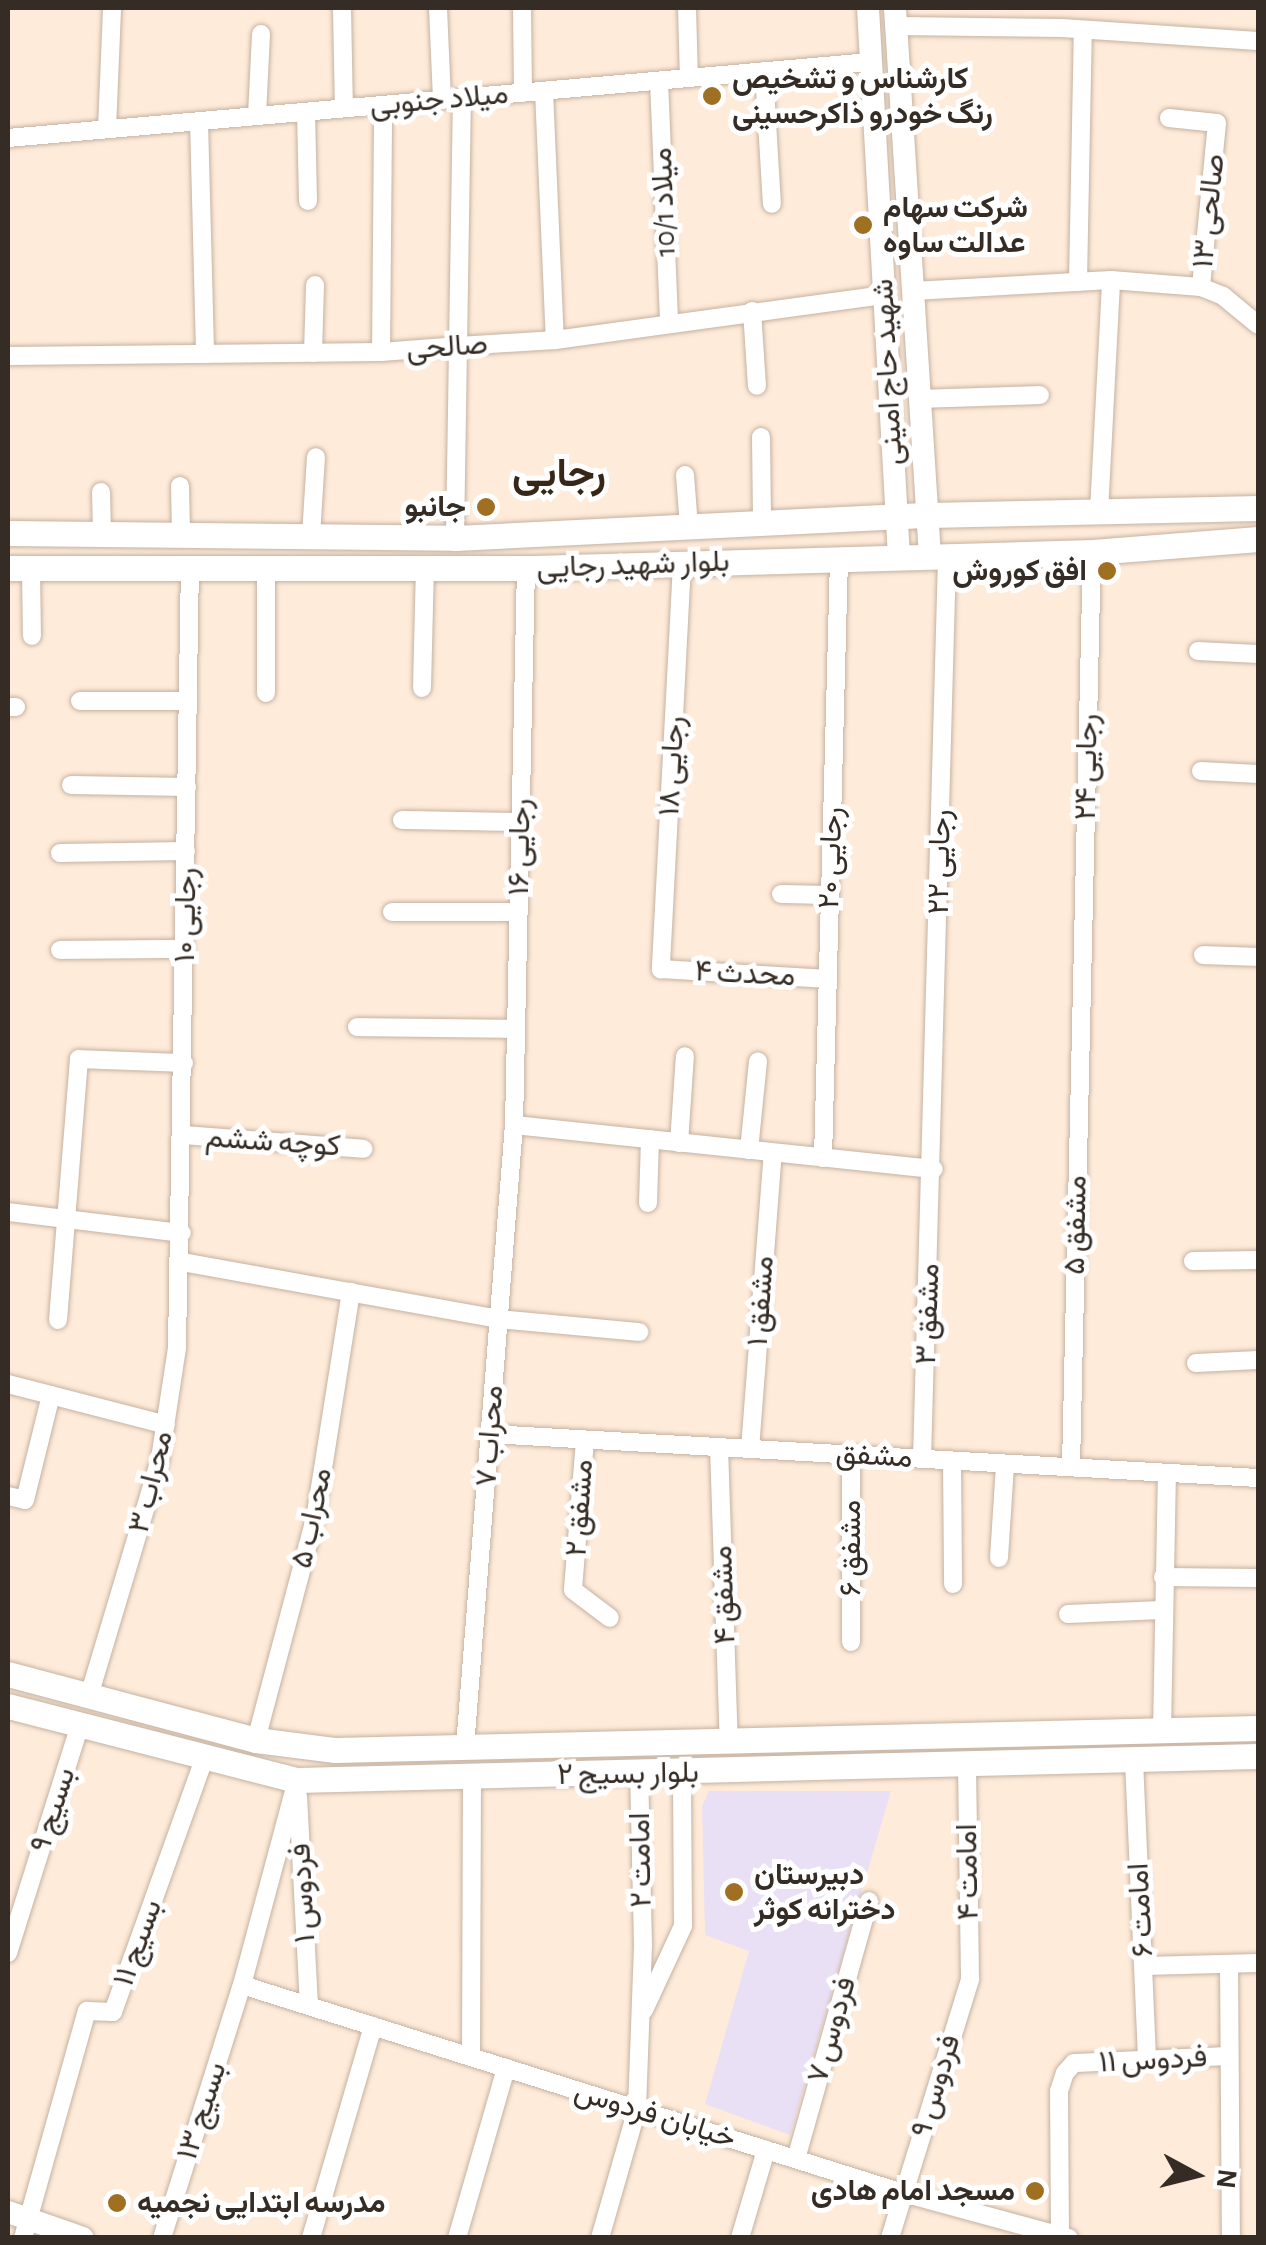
<!DOCTYPE html>
<html>
<head>
<meta charset="utf-8">
<style>
	body { margin:0 }
	#map { position:relative; width:1266px; height:2245px; overflow:hidden; background:#ffebd9; font-family:"Alegreya Sans",Vazirmatn,sans-serif }
	div>[style] { position:absolute }
	.education>* { inset:0; background:#eae0f5 }
	.roads { filter:drop-shadow(0 0 2px #c5b2a2) drop-shadow(0 0 2px #c5b2a2) }
	.minor>* { height:18px; margin:-9px; padding:0 9px; transform-origin:9px; border-radius:9px; background:#fff }
	.tertiary>* { height:22px; margin:-11px; padding:0 11px; transform-origin:11px; border-radius:11px; background:#fff }
	.secondary>* { height:25px; margin:-12.5px; padding:0 12.5px; transform-origin:12.5px; border-radius:12.5px; background:#fff }
	.dots>* { width:28px; height:28px; translate:-50% -50%; box-sizing:border-box; border:5px solid #fff; border-radius:50% }
	span { translate:-50% -50%; white-space:nowrap; text-align:center; line-height:1.15; -webkit-text-stroke:10px #fff; paint-order:stroke }
	.poi-label { font-size:30px; color:#342c25; font-weight:700 }
	.left { translate:0 -50%; text-align:left }
	.right { translate:-100% -50%; text-align:right }
	.street-label { font-size:30px; color:#342c25 }
	.district-label { font-size:40px; color:#362719; font-weight:700 }
	.frame { position:absolute; inset:0; border:10px solid #342c25; pointer-events:none }
	.north { position:absolute; left:1146px; top:2125px; width:100px; height:100px; -webkit-text-stroke:8px #fff; paint-order:stroke; rotate:97deg; font-size:28px; font-weight:700; line-height:40px; text-align:center; color:#342c25 }
	.north::after { content:''; display:block; margin:auto; width:35px; height:45px; background:#342c25; clip-path:polygon(50% 0,100% 100%,50% 72%,0 100%) }
</style>
</head>
<body>
<div id="map">
	<div class="education">
		<div style="clip-path:polygon(709px 1791px,891px 1791px,790px 2135px,705px 2104px,749px 1951px,705px 1935px,702px 1806px)"></div>
	</div>
	<div class="roads">
		<div class="minor">
			<div style="left:342px;top:8px;width:100px;rotate:88.9deg"></div>
			<div style="left:438px;top:8px;width:92px;rotate:87.5deg"></div>
			<div style="left:522px;top:8px;width:85px;rotate:89.3deg"></div>
			<div style="left:687px;top:8px;width:70px;rotate:88.4deg"></div>
			<div style="left:896px;top:26px;width:166px;rotate:0.7deg"></div>
			<div style="left:1062px;top:28px;width:196px;rotate:3.8deg"></div>
			<div style="left:764px;top:71px;width:133px;rotate:86.6deg"></div>
			<div style="left:659px;top:81px;width:241px;rotate:87.6deg"></div>
			<div style="left:544px;top:91px;width:249px;rotate:87.5deg"></div>
			<div style="left:306px;top:112px;width:89px;rotate:88.7deg"></div>
			<div style="left:257px;top:116px;width:82px;rotate:-87.2deg"></div>
			<div style="left:1169px;top:118px;width:48px;rotate:5.9deg"></div>
			<div style="left:1217px;top:123px;width:165px;rotate:95.6deg"></div>
			<div style="left:199px;top:121px;width:233px;rotate:88.5deg"></div>
			<div style="left:107px;top:129px;width:121px;rotate:-87.6deg"></div>
			<div style="left:8px;top:138px;width:865px;rotate:-5.04deg"></div>
			<div style="left:1078px;top:282px;width:252px;rotate:-88.9deg"></div>
			<div style="left:913px;top:291px;width:198px;rotate:-3.2deg"></div>
			<div style="left:1111px;top:280px;width:90px;rotate:4.4deg"></div>
			<div style="left:1201px;top:287px;width:24px;rotate:22deg"></div>
			<div style="left:1223px;top:296px;width:45px;rotate:39.6deg"></div>
			<div style="left:752px;top:311px;width:75px;rotate:86.2deg"></div>
			<div style="left:381px;top:352px;width:247px;rotate:-89.5deg"></div>
			<div style="left:313px;top:353px;width:68px;rotate:-88.3deg"></div>
			<div style="left:8px;top:356px;width:373px;rotate:-0.6deg"></div>
			<div style="left:381px;top:352px;width:78px;rotate:-4.4deg"></div>
			<div style="left:459px;top:346px;width:96px;rotate:-3.6deg"></div>
			<div style="left:555px;top:340px;width:331px;rotate:-7.8deg"></div>
			<div style="left:920px;top:399px;width:120px;rotate:-1.9deg"></div>
			<div style="left:761px;top:437px;width:86px;rotate:89.3deg"></div>
			<div style="left:685px;top:475px;width:52px;rotate:85.6deg"></div>
			<div style="left:180px;top:486px;width:49px;rotate:88.8deg"></div>
			<div style="left:101px;top:492px;width:42px;rotate:88.6deg"></div>
			<div style="left:1099px;top:512px;width:232px;rotate:-87deg"></div>
			<div style="left:311px;top:536px;width:79px;rotate:-86.4deg"></div>
			<div style="left:455px;top:538px;width:440px;rotate:-89.1deg"></div>
			<div style="left:682px;top:564px;width:406px;rotate:93deg"></div>
			<div style="left:661px;top:969px;width:167px;rotate:3.4deg"></div>
			<div style="left:31px;top:568px;width:68px;rotate:89.2deg"></div>
			<div style="left:1198px;top:651px;width:60px;rotate:2.9deg"></div>
			<div style="left:422px;top:688px;width:120px;rotate:-88.6deg"></div>
			<div style="left:266px;top:693px;width:125px;rotate:-90deg"></div>
			<div style="left:80px;top:701px;width:108px"></div>
			<div style="left:8px;top:707px;width:8px"></div>
			<div style="left:1201px;top:771px;width:57px;rotate:3deg"></div>
			<div style="left:71px;top:785px;width:116px;rotate:1deg"></div>
			<div style="left:402px;top:820px;width:118px;rotate:1deg"></div>
			<div style="left:60px;top:853px;width:126px;rotate:-0.9deg"></div>
			<div style="left:781px;top:894px;width:49px;rotate:1.2deg"></div>
			<div style="left:392px;top:912px;width:127px"></div>
			<div style="left:60px;top:950px;width:125px;rotate:-0.5deg"></div>
			<div style="left:1203px;top:955px;width:55px;rotate:2.1deg"></div>
			<div style="left:357px;top:1027px;width:159px;rotate:0.7deg"></div>
			<div style="left:514px;top:1125px;width:422px;rotate:6deg"></div>
			<div style="left:183px;top:1135px;width:181px;rotate:4.4deg"></div>
			<div style="left:679px;top:1143px;width:87px;rotate:-86.1deg"></div>
			<div style="left:749px;top:1150px;width:89px;rotate:-84.2deg"></div>
			<div style="left:823px;top:1158px;width:599px;rotate:-88.47deg"></div>
			<div style="left:648px;top:1203px;width:64px;rotate:-88.2deg"></div>
			<div style="left:8px;top:1212px;width:175px;rotate:6.9deg"></div>
			<div style="left:1193px;top:1261px;width:65px;rotate:-0.9deg"></div>
			<div style="left:182px;top:1262px;width:322px;rotate:10.2deg"></div>
			<div style="left:499px;top:1319px;width:141px;rotate:5.3deg"></div>
			<div style="left:58px;top:1320px;width:262px;rotate:-85.4deg"></div>
			<div style="left:79px;top:1059px;width:105px;rotate:2.2deg"></div>
			<div style="left:1196px;top:1363px;width:62px;rotate:-2.8deg"></div>
			<div style="left:8px;top:1384px;width:163px;rotate:14.5deg"></div>
			<div style="left:490px;top:1434px;width:769px;rotate:3.28deg"></div>
			<div style="left:585px;top:1440px;width:150px;rotate:94.6deg"></div>
			<div style="left:573px;top:1590px;width:46px;rotate:37.1deg"></div>
			<div style="left:719px;top:1447px;width:295px;rotate:88.1deg"></div>
			<div style="left:750px;top:1449px;width:297px;rotate:-85.6deg"></div>
			<div style="left:922px;top:1459px;width:903px;rotate:-88.41deg"></div>
			<div style="left:952px;top:1461px;width:123px;rotate:89.5deg"></div>
			<div style="left:1071px;top:1467px;width:915px;rotate:-88.69deg"></div>
			<div style="left:8px;top:1496px;width:17px;rotate:13deg"></div>
			<div style="left:25px;top:1500px;width:108px;rotate:-76.1deg"></div>
			<div style="left:999px;top:1558px;width:94px;rotate:-86.3deg"></div>
			<div style="left:1163px;top:1577px;width:95px;rotate:0.6deg"></div>
			<div style="left:1068px;top:1614px;width:93px;rotate:-2.5deg"></div>
			<div style="left:851px;top:1642px;width:187px;rotate:-90deg"></div>
			<div style="left:89px;top:1696px;width:247px;rotate:-73.3deg"></div>
			<div style="left:160px;top:1459px;width:112px;rotate:-81.3deg"></div>
			<div style="left:177px;top:1348px;width:780px;rotate:-89.05deg"></div>
			<div style="left:1162px;top:1731px;width:258px;rotate:-88.9deg"></div>
			<div style="left:256px;top:1740px;width:229px;rotate:-75.1deg"></div>
			<div style="left:315px;top:1519px;width:230px;rotate:-81deg"></div>
			<div style="left:465px;top:1747px;width:624px;rotate:-85.5deg"></div>
			<div style="left:514px;top:1125px;width:557px;rotate:-88.77deg"></div>
			<div style="left:1134px;top:1760px;width:301px;rotate:87.5deg"></div>
			<div style="left:298px;top:1796px;width:210px;rotate:87deg"></div>
			<div style="left:8px;top:1953px;width:239px;rotate:-72.5deg"></div>
			<div style="left:1229px;top:1964px;width:274px;rotate:89.6deg"></div>
			<div style="left:1144px;top:1966px;width:114px;rotate:-1.5deg"></div>
			<div style="left:242px;top:1985px;width:693px;rotate:17.47deg"></div>
			<div style="left:903px;top:2193px;width:172px;rotate:15.2deg"></div>
			<div style="left:644px;top:2010px;width:93px;rotate:-65.1deg"></div>
			<div style="left:683px;top:1926px;width:152px;rotate:-90.4deg"></div>
			<div style="left:471px;top:2057px;width:279px;rotate:-89.8deg"></div>
			<div style="left:796px;top:2159px;width:268px;rotate:-74.2deg"></div>
			<div style="left:1060px;top:2235px;width:144px;rotate:-90.4deg"></div>
			<div style="left:1059px;top:2091px;width:19px;rotate:-72deg"></div>
			<div style="left:1065px;top:2073px;width:13px;rotate:-48deg"></div>
			<div style="left:1074px;top:2063px;width:155px;rotate:-2.6deg"></div>
			<div style="left:23px;top:2238px;width:236px;rotate:-74.3deg"></div>
			<div style="left:87px;top:2011px;width:26px;rotate:2deg"></div>
			<div style="left:113px;top:2012px;width:269px;rotate:-70.2deg"></div>
			<div style="left:162px;top:2238px;width:265px;rotate:-72.5deg"></div>
			<div style="left:242px;top:1985px;width:212px;rotate:-75deg"></div>
			<div style="left:311px;top:2238px;width:221px;rotate:-73.7deg"></div>
			<div style="left:457px;top:2238px;width:177px;rotate:-73.9deg"></div>
			<div style="left:600px;top:2238px;width:134px;rotate:-74deg"></div>
			<div style="left:637px;top:2109px;width:164px;rotate:-87.9deg"></div>
			<div style="left:643px;top:1945px;width:170px;rotate:-91.3deg"></div>
			<div style="left:740px;top:2238px;width:92px;rotate:-73.5deg"></div>
			<div style="left:890px;top:2238px;width:271px;rotate:-72.8deg"></div>
			<div style="left:970px;top:1979px;width:214px;rotate:-90.8deg"></div>
		</div>
		<div class="tertiary">
			<div style="left:868px;top:8px;width:550px;rotate:86.77deg"></div>
			<div style="left:895px;top:8px;width:549px;rotate:86.35deg"></div>
			<div style="left:8px;top:2212px;width:79px;rotate:19.1deg"></div>
		</div>
		<div class="secondary">
			<div style="left:8px;top:533px;width:447px;rotate:0.6deg"></div>
			<div style="left:455px;top:538px;width:474px;rotate:-2.8deg"></div>
			<div style="left:928px;top:515px;width:330px;rotate:-1.2deg"></div>
			<div style="left:8px;top:568px;width:526px"></div>
			<div style="left:534px;top:568px;width:558px;rotate:-1.64deg"></div>
			<div style="left:1092px;top:552px;width:167px;rotate:-4.5deg"></div>
			<div style="left:8px;top:1674px;width:257px;rotate:14.9deg"></div>
			<div style="left:256px;top:1740px;width:80px;rotate:7.2deg"></div>
			<div style="left:335px;top:1750px;width:923px;rotate:-1.37deg"></div>
			<div style="left:8px;top:1706px;width:298px;rotate:14.4deg"></div>
			<div style="left:297px;top:1780px;width:961px;rotate:-1.43deg"></div>
		</div>
	</div>
	<div class="dots">
		<div style="left:712px;top:96px;background:#9f6f22"></div>
		<div style="left:863px;top:225px;background:#9f6f22"></div>
		<div style="left:486px;top:507px;background:#9f6f22"></div>
		<div style="left:1107px;top:571px;background:#9f6f22"></div>
		<div style="left:734px;top:1892px;background:#9f6f22"></div>
		<div style="left:1035px;top:2191px;background:#9f6f22"></div>
		<div style="left:117px;top:2203px;background:#9f6f22"></div>
	</div>
	<div class="poi-label">
		<span class="left" style="left:732px;top:96px">کارشناس و تشخیص<br>رنگ خودرو ذاکرحسینی</span>
		<span class="left" style="left:883px;top:225px">شرکت سهام<br>عدالت ساوه</span>
		<span class="right" style="left:466px;top:507px">جانبو</span>
		<span class="right" style="left:1087px;top:571px">افق کوروش</span>
		<span class="left" style="left:754px;top:1892px">دبیرستان<br>دخترانه کوثر</span>
		<span class="right" style="left:1015px;top:2191px">مسجد امام هادی</span>
		<span class="left" style="left:137px;top:2203px">مدرسه ابتدایی نجمیه</span>
	</div>
	<div class="street-label">
		<span style="left:439px;top:100px;rotate:-5deg">میلاد جنوبی</span>
		<span style="left:664px;top:202px;rotate:-92deg">میلاد 10/1</span>
		<span style="left:1209px;top:211px;rotate:-84deg">صالحی ۱۳</span>
		<span style="left:447px;top:347px;rotate:-4deg">صالحی</span>
		<span style="left:888px;top:372px;rotate:-93deg">شهید حاج امینی</span>
		<span style="left:633px;top:565px;rotate:-2deg">بلوار شهید رجایی</span>
		<span style="left:672px;top:766px;rotate:-87deg">رجایی ۱۸</span>
		<span style="left:1087px;top:767px;rotate:-89deg">رجایی ۲۴</span>
		<span style="left:520px;top:847px;rotate:-89deg">رجایی ۱۶</span>
		<span style="left:831px;top:858px;rotate:-88deg">رجایی ۲۰</span>
		<span style="left:940px;top:862px;rotate:-89deg">رجایی ۲۲</span>
		<span style="left:186px;top:915px;rotate:-89deg">رجایی ۱۰</span>
		<span style="left:745px;top:974px;rotate:3deg">محدث ۴</span>
		<span style="left:273px;top:1142px;rotate:4deg">کوچه ششم</span>
		<span style="left:1076px;top:1225px;rotate:-89deg">مشفق ۵</span>
		<span style="left:761px;top:1301px;rotate:-86deg">مشفق ۱</span>
		<span style="left:928px;top:1314px;rotate:-88deg">مشفق ۳</span>
		<span style="left:490px;top:1436px;rotate:-86deg">محراب ۷</span>
		<span style="left:874px;top:1456px;rotate:3deg">مشفق</span>
		<span style="left:151px;top:1482px;rotate:-76deg">محراب ۳</span>
		<span style="left:580px;top:1508px;rotate:-86deg">مشفق ۲</span>
		<span style="left:312px;top:1518px;rotate:-78deg">محراب ۵</span>
		<span style="left:851px;top:1548px;rotate:-90deg">مشفق ۶</span>
		<span style="left:724px;top:1595px;rotate:-92deg">مشفق ۴</span>
		<span style="left:628px;top:1774px;rotate:-1deg">بلوار بسیج ۲</span>
		<span style="left:53px;top:1810px;rotate:-72deg">۹ بسیج</span>
		<span style="left:641px;top:1860px;rotate:-91deg">امامت ۲</span>
		<span style="left:968px;top:1872px;rotate:-91deg">امامت ۴</span>
		<span style="left:303px;top:1893px;rotate:-93deg">فردوس ۱</span>
		<span style="left:1141px;top:1910px;rotate:-93deg">امامت ۶</span>
		<span style="left:138px;top:1943px;rotate:-70deg">۱۱ بسیج</span>
		<span style="left:832px;top:2030px;rotate:-74deg">فردوس ۷</span>
		<span style="left:1153px;top:2060px;rotate:-3deg">فردوس ۱۱</span>
		<span style="left:936px;top:2086px;rotate:-73deg">فردوس ۹</span>
		<span style="left:202px;top:2111px;rotate:-72deg">۱۳ بسیج</span>
		<span style="left:655px;top:2115px;rotate:17deg">خیابان فردوس</span>
	</div>
	<div class="district-label">
		<span style="left:559px;top:474px">رجایی</span>
	</div>
	<div class="frame"></div>
	<div class="north">N</div>
</div>
</body>
</html>
